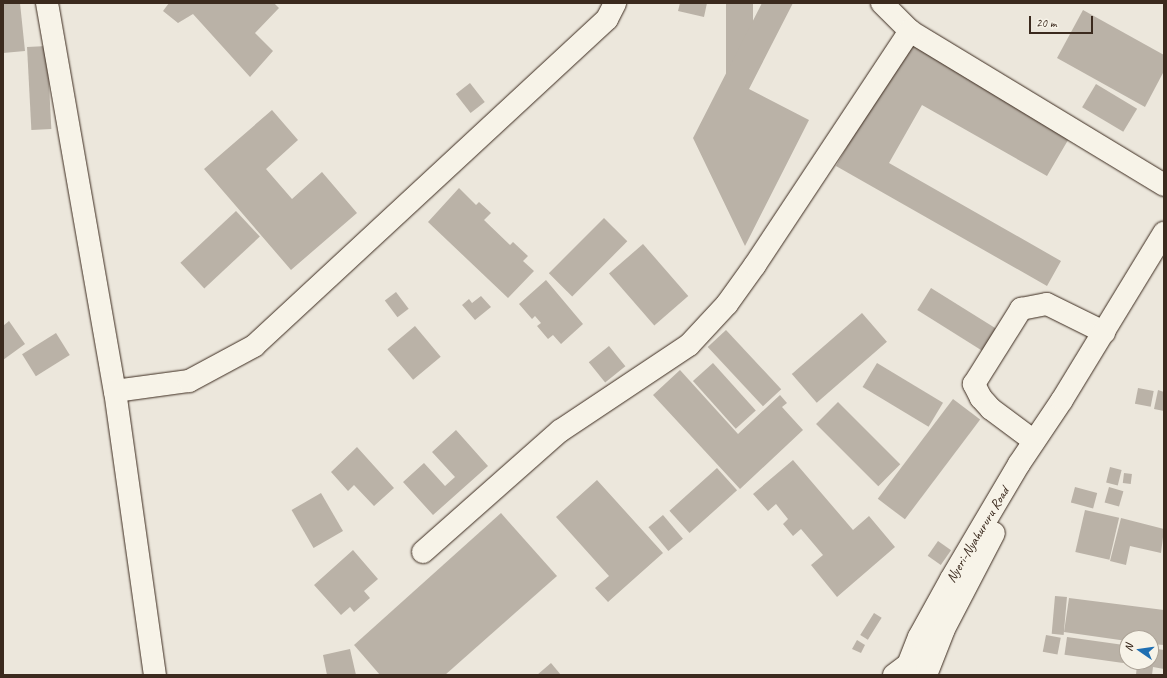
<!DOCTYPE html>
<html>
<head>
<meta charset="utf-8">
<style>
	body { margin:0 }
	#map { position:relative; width:1167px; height:678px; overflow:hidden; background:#ece7dc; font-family:Caveat,sans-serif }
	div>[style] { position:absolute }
	.building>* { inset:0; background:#bab2a7; transform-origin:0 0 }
	.roads { filter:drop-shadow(0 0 1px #3b2a1e) drop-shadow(0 0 1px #3b2a1e) }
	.minor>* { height:22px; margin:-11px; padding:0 11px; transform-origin:11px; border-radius:11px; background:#f7f3e8 }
	.major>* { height:22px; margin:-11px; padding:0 11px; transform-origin:11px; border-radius:11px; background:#f7f3e8 }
	.highway>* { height:22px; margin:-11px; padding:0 11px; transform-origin:11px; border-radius:11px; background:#f7f3e8 }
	span { translate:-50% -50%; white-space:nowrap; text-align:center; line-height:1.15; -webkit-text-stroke:4px #f7f3e8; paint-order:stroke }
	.street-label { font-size:14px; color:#3b2a1e }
	.frame { position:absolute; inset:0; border:4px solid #3b2a1e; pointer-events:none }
	.north { position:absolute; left:1119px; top:630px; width:40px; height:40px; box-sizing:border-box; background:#f7f3e8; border:1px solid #aca397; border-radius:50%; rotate:283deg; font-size:11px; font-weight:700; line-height:16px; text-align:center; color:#3b2a1e }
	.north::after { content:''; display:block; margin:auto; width:14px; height:18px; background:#1f6fb2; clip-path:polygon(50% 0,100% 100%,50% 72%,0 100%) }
	.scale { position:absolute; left:1029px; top:16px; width:64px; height:18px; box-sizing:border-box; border:2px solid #3b2a1e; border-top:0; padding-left:5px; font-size:12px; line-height:14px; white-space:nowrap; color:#3b2a1e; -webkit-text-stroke:3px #f7f3e8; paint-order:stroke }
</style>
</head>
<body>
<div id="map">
	<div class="building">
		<div style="clip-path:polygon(3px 3px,20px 3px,25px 51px,3px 53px)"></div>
		<div style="clip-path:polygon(169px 3px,274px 3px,279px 8px,255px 33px,273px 51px,250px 77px,193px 14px,178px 23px,163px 11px)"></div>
		<div style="clip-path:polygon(680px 3px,707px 3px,704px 17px,678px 11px)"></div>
		<div style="left:726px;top:3px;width:27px;height:73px"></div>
		<div style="clip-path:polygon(762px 3px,793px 3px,749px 89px,809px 120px,745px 246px,693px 138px)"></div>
		<div style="clip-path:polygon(1083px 10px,1164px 55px,1164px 71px,1145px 107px,1057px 58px)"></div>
		<div style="clip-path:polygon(907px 41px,1071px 135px,1047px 176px,922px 105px,889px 163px,1061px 261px,1047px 286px,836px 166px)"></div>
		<div style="left:47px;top:46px;width:83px;height:20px;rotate:87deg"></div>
		<div style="left:470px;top:83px;width:24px;height:18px;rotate:52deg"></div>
		<div style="left:1096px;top:84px;width:48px;height:27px;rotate:31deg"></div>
		<div style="clip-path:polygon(272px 110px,298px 140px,266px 169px,292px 199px,322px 172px,357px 213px,291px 270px,204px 169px)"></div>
		<div style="clip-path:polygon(459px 188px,476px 205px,479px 202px,491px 213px,484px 220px,510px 245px,513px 242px,528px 256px,523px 261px,534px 271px,508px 298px,428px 222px)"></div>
		<div style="left:236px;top:211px;width:35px;height:76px;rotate:47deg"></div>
		<div style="left:604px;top:218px;width:33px;height:78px;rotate:45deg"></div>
		<div style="left:643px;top:244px;width:69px;height:45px;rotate:49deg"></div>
		<div style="clip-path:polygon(546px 280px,583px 324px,561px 344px,553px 335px,548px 339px,537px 326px,541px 323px,535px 316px,532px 319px,519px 304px)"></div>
		<div style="left:931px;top:288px;width:78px;height:26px;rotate:32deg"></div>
		<div style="left:396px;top:292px;width:21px;height:14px;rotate:53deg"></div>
		<div style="clip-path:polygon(481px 296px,491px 307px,475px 320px,462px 305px,469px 299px,472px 303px)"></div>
		<div style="left:862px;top:313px;width:38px;height:93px;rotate:49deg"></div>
		<div style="clip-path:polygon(9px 321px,25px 344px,3px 360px,3px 326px)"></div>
		<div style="left:415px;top:326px;width:40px;height:36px;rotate:50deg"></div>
		<div style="left:726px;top:330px;width:81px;height:25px;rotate:47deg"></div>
		<div style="left:56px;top:333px;width:26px;height:40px;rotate:58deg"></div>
		<div style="left:609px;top:346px;width:26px;height:26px;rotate:51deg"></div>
		<div style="left:713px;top:363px;width:64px;height:27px;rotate:48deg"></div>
		<div style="left:877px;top:363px;width:77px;height:28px;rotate:31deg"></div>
		<div style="clip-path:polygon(680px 370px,738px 434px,780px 395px,787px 403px,782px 407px,803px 430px,740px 489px,653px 395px)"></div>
		<div style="left:1138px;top:388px;width:16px;height:16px;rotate:11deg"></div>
		<div style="clip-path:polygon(1158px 390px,1164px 392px,1164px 411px,1154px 409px)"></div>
		<div style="left:953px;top:399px;width:34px;height:125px;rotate:37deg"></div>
		<div style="left:838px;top:402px;width:88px;height:31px;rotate:45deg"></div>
		<div style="clip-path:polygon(456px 430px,488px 466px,433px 515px,403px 482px,424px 463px,445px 486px,455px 477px,432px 452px)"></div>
		<div style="clip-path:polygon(357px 447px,394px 488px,374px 506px,354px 485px,348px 491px,331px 472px)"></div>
		<div style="clip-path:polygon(793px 460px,853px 530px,869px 516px,895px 547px,837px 597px,811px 565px,823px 555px,801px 529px,793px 536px,783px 524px,788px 519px,776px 504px,768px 511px,753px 494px)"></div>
		<div style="left:1110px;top:467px;width:12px;height:16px;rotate:14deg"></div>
		<div style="left:717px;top:468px;width:30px;height:64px;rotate:48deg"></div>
		<div style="left:1124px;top:473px;width:8px;height:10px;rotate:7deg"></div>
		<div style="clip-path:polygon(597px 480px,663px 553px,608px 602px,595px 588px,609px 576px,556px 517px)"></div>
		<div style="left:1075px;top:487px;width:23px;height:16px;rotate:15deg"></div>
		<div style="left:1109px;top:487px;width:15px;height:16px;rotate:16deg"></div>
		<div style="left:321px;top:493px;width:44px;height:34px;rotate:60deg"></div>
		<div style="left:1085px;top:510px;width:35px;height:43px;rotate:13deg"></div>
		<div style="clip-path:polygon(501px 513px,557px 576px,445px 675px,380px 675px,354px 645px)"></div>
		<div style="left:663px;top:515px;width:31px;height:19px;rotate:50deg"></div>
		<div style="clip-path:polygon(1121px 518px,1164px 529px,1161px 553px,1130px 546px,1126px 565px,1110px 561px)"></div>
		<div style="left:938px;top:541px;width:16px;height:18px;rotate:35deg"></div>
		<div style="clip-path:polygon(353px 550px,378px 579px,364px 591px,370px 598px,354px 612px,350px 607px,341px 615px,314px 585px)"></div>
		<div style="left:1055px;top:596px;width:12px;height:38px;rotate:5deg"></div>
		<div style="clip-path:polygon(1069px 598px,1164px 610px,1164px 645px,1151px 644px,1151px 638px,1127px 638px,1127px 641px,1064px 632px)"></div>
		<div style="left:874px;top:613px;width:9px;height:26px;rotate:32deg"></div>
		<div style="left:1046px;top:635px;width:15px;height:17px;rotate:11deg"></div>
		<div style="left:1067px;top:637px;width:61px;height:18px;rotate:8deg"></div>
		<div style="clip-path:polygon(857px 640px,865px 645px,861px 653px,852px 649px)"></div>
		<div style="clip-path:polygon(1151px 648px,1164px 650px,1164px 669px,1153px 667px,1152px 675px,1136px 675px,1137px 664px,1130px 662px,1151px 662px)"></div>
		<div style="clip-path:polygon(350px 649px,356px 675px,327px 675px,323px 655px)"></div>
		<div style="clip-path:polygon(551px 663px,561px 675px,537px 675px)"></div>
	</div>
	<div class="roads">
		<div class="minor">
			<div style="left:47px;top:3px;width:394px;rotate:80.1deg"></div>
			<div style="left:115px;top:391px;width:287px;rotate:82deg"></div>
			<div style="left:882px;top:3px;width:40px;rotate:45deg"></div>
			<div style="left:910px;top:31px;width:297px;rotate:31.2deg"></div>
			<div style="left:115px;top:391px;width:75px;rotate:-7.7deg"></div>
			<div style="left:189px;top:381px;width:74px;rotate:-28.3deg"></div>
			<div style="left:254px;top:346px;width:481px;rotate:-42.8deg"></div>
			<div style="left:607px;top:19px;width:18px;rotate:-63deg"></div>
			<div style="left:1034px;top:441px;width:54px;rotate:-143.3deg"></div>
			<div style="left:991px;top:409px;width:15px;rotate:-132deg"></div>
			<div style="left:981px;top:398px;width:16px;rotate:-117deg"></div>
			<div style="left:974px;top:384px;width:89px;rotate:-57.9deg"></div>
			<div style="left:1021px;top:309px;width:26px;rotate:-11deg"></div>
			<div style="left:1047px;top:304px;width:64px;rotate:26.2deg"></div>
			<div style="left:423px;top:552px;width:183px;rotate:-41.5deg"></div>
			<div style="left:560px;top:431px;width:155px;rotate:-33.7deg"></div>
			<div style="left:689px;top:345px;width:56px;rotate:-47.2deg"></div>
			<div style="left:727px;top:304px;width:48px;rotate:-54.3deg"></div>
			<div style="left:755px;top:265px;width:281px;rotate:-56.5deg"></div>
		</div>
		<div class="major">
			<div style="left:904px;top:675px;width:41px;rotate:-68.5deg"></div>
			<div style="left:919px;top:637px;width:66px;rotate:-61.1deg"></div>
			<div style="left:951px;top:579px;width:134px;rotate:-59.4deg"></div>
			<div style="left:1019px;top:464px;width:77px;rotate:-56.1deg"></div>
			<div style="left:1062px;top:400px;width:196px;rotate:-58.6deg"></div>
			<div style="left:926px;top:675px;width:49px;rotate:-68.6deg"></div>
			<div style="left:944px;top:629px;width:108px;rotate:-62.5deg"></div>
		</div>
		<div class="highway">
			<div style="left:894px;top:675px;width:15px;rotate:-37deg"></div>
		</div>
	</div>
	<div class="street-label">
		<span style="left:978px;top:535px;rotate:-59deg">Nyeri-Nyahururu Road</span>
	</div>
	<div class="frame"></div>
	<div class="north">N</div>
	<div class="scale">20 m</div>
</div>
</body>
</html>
